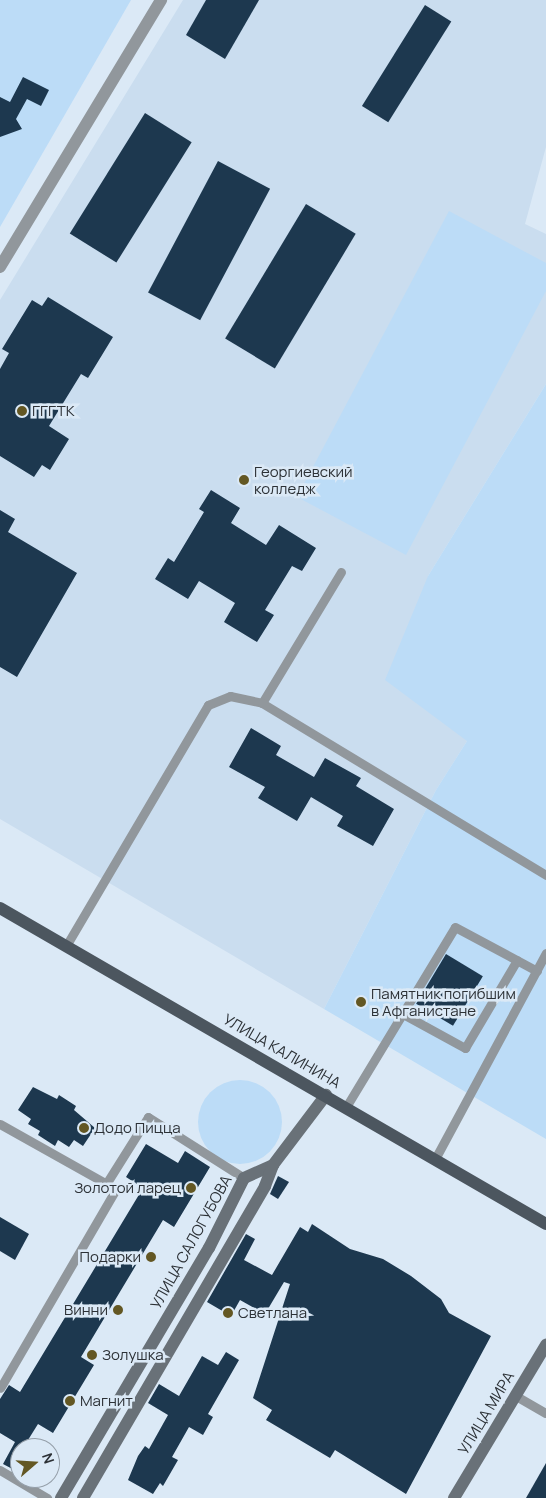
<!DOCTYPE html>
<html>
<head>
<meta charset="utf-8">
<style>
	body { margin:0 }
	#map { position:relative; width:546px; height:1498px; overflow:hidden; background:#dbe9f6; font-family:Manrope,sans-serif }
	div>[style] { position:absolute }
	.built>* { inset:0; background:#caddef }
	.green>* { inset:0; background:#bcdcf7 }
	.round { border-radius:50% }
	.building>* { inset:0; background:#1d384f; transform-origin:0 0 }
	.lane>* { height:9px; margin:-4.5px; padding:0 4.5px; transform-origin:4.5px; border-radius:4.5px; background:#91979c }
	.street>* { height:12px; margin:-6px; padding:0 6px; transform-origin:6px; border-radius:6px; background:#91979c }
	.secondary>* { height:12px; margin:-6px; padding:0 6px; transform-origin:6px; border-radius:6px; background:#697178 }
	.primary>* { height:12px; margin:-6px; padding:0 6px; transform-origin:6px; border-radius:6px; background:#4c565f }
	.dots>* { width:14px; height:14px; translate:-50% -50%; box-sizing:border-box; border:2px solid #dbe9f6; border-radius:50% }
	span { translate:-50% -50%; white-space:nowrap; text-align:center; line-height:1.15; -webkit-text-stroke:5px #dbe9f6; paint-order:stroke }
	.poi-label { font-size:15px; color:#2c3136 }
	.left { translate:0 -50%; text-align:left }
	.right { translate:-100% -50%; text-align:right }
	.street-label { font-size:15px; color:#2c3136 }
	.north { position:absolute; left:10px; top:1438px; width:50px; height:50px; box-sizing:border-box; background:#dbe9f6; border:1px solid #959fa9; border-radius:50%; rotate:71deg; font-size:14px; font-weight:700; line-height:20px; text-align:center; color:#2c3136 }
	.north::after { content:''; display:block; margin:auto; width:18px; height:22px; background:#635723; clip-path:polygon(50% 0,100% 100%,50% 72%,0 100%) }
</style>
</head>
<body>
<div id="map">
	<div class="built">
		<div style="clip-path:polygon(183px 0,546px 0,546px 147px,525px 224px,546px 234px,546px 384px,428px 576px,522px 654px,436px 790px,324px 1009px,0 819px,0 300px)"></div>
	</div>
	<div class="green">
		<div style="clip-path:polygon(0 0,131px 0,0 227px)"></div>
		<div style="clip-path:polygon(449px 211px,546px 263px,546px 291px,406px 555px,297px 497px)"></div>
		<div style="clip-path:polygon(546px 384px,546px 1139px,324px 1009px,436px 790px,467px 741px,385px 680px,428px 576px)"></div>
		<div class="round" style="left:198px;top:1080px;width:84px;height:84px"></div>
	</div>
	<div class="building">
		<div style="clip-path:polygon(206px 0,259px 0,225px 59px,186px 35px)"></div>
		<div style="left:425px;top:5px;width:31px;height:119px;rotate:32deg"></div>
		<div style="clip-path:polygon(23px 77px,49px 90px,41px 106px,27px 99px,16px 119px,22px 129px,0 137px,0 97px,10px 102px)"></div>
		<div style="left:145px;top:113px;width:55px;height:142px;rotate:32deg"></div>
		<div style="left:218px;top:161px;width:59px;height:149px;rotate:28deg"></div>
		<div style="left:306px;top:204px;width:58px;height:157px;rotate:31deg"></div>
		<div style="clip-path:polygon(48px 297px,113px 337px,88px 378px,81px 374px,49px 426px,69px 439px,50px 470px,42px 465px,34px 477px,0 456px,0 369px,9px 353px,2px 349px,32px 300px,42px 306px)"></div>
		<div style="clip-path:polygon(211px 490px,240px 508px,231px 523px,266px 545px,279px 525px,316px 548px,302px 571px,292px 566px,265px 610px,274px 615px,257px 642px,224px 622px,235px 603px,199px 581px,188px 599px,155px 579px,168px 558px,174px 562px,204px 512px,199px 509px)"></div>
		<div style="clip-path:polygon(0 510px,15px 519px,8px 532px,77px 573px,17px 677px,0 667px)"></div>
		<div style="clip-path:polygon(251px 728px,281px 746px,276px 755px,314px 777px,325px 758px,361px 778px,356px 786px,394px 809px,373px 846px,337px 826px,343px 816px,311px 797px,297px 821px,258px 798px,265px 787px,229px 767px)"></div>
		<div style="left:446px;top:954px;width:43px;height:58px;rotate:31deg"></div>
		<div style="clip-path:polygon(33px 1087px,57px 1099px,59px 1095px,76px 1106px,74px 1110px,95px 1128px,83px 1146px,74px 1140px,69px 1147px,58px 1140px,55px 1146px,38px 1135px,40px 1131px,28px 1124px,31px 1119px,18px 1110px)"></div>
		<div style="clip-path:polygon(146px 1144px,178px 1163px,185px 1151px,210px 1167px,174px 1227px,163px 1220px,81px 1357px,94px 1365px,53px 1433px,38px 1424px,23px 1448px,20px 1446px,20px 1473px,3px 1464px,15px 1442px,0 1433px,0 1399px,9px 1385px,20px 1392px,143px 1188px,126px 1177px)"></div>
		<div style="clip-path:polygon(278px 1176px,289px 1182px,278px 1199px,270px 1194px)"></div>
		<div style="clip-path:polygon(0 1217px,29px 1234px,15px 1260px,0 1251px)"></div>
		<div style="clip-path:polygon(312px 1224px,350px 1249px,383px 1259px,411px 1276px,441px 1299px,449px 1313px,491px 1336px,406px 1494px,335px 1450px,330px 1458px,266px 1420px,272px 1410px,253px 1398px,290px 1284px,284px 1282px,265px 1314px,240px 1300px,231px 1316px,207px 1302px,246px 1234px,255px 1239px,244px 1260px,272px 1275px,300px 1227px,308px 1232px)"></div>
		<div style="clip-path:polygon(226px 1352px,239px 1360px,208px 1414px,213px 1417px,203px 1435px,189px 1427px,172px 1457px,178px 1460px,163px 1486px,160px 1483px,153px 1494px,128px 1480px,138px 1456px,145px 1446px,149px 1449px,168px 1415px,148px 1403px,159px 1384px,179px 1396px,202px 1356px,218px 1365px)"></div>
		<div style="clip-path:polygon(546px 1463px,546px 1498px,526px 1498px)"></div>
	</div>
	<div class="lane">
		<div style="left:262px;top:703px;width:153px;rotate:-58.9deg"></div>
		<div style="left:66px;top:946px;width:280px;rotate:-59.5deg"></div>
		<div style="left:208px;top:705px;width:24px;rotate:-22deg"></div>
		<div style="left:230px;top:696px;width:33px;rotate:12deg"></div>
		<div style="left:262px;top:703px;width:332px;rotate:31.2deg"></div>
		<div style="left:403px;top:1014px;width:71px;rotate:28.7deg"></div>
		<div style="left:465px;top:1048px;width:102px;rotate:-59.4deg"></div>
		<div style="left:346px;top:1107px;width:210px;rotate:-58.8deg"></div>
		<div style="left:455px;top:927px;width:93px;rotate:28.2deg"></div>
		<div style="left:0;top:1124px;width:133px;rotate:29.3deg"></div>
		<div style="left:116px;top:1189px;width:230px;rotate:120.2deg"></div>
		<div style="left:435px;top:1159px;width:234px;rotate:-61.7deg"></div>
		<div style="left:106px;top:1184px;width:79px;rotate:-57.9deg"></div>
		<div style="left:148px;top:1117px;width:114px;rotate:32.4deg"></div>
		<div style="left:516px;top:1396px;width:34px;rotate:30deg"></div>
		<div style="left:0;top:1470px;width:55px;rotate:30.8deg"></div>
	</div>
	<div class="street">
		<div style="left:0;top:267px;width:312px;rotate:-58.9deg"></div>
	</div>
	<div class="secondary">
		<div style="left:61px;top:1498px;width:291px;rotate:-59.4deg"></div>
		<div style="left:209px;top:1248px;width:78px;rotate:-63.4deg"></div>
		<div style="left:244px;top:1178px;width:32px;rotate:-24deg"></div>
		<div style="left:83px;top:1498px;width:361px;rotate:-59.7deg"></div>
		<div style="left:265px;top:1186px;width:22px;rotate:-69deg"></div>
		<div style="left:273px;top:1165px;width:88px;rotate:-52.9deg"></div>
		<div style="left:454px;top:1498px;width:179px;rotate:-59deg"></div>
	</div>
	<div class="primary">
		<div style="left:0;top:908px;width:631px;rotate:30.06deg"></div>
	</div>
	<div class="dots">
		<div style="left:22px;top:411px;background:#635723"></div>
		<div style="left:244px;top:480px;background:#635723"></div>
		<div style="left:361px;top:1002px;background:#635723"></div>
		<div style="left:84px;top:1128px;background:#635723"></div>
		<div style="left:191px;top:1188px;background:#635723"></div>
		<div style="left:151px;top:1257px;background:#635723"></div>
		<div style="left:118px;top:1310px;background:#635723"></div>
		<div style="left:228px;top:1313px;background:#635723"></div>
		<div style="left:92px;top:1355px;background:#635723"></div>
		<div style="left:70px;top:1401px;background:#635723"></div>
	</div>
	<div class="poi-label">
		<span class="left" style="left:32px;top:411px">ГГГТК</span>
		<span class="left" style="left:254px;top:480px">Георгиевский<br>колледж</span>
		<span class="left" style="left:371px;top:1002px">Памятник погибшим<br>в Афганистане</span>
		<span class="left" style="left:94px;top:1128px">Додо Пицца</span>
		<span class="right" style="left:181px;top:1188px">Золотой ларец</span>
		<span class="right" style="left:141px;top:1257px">Подарки</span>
		<span class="right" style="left:108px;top:1310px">Винни</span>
		<span class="left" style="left:238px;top:1313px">Светлана</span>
		<span class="left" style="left:102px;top:1355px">Золушка</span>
		<span class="left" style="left:80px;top:1401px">Магнит</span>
	</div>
	<div class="street-label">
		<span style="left:282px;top:1051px;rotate:30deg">УЛИЦА КАЛИНИНА</span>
		<span style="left:191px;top:1242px;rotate:-61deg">УЛИЦА САЛОГУБОВА</span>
		<span style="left:486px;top:1413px;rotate:-59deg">УЛИЦА МИРА</span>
	</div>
	<div class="north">N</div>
</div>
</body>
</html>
